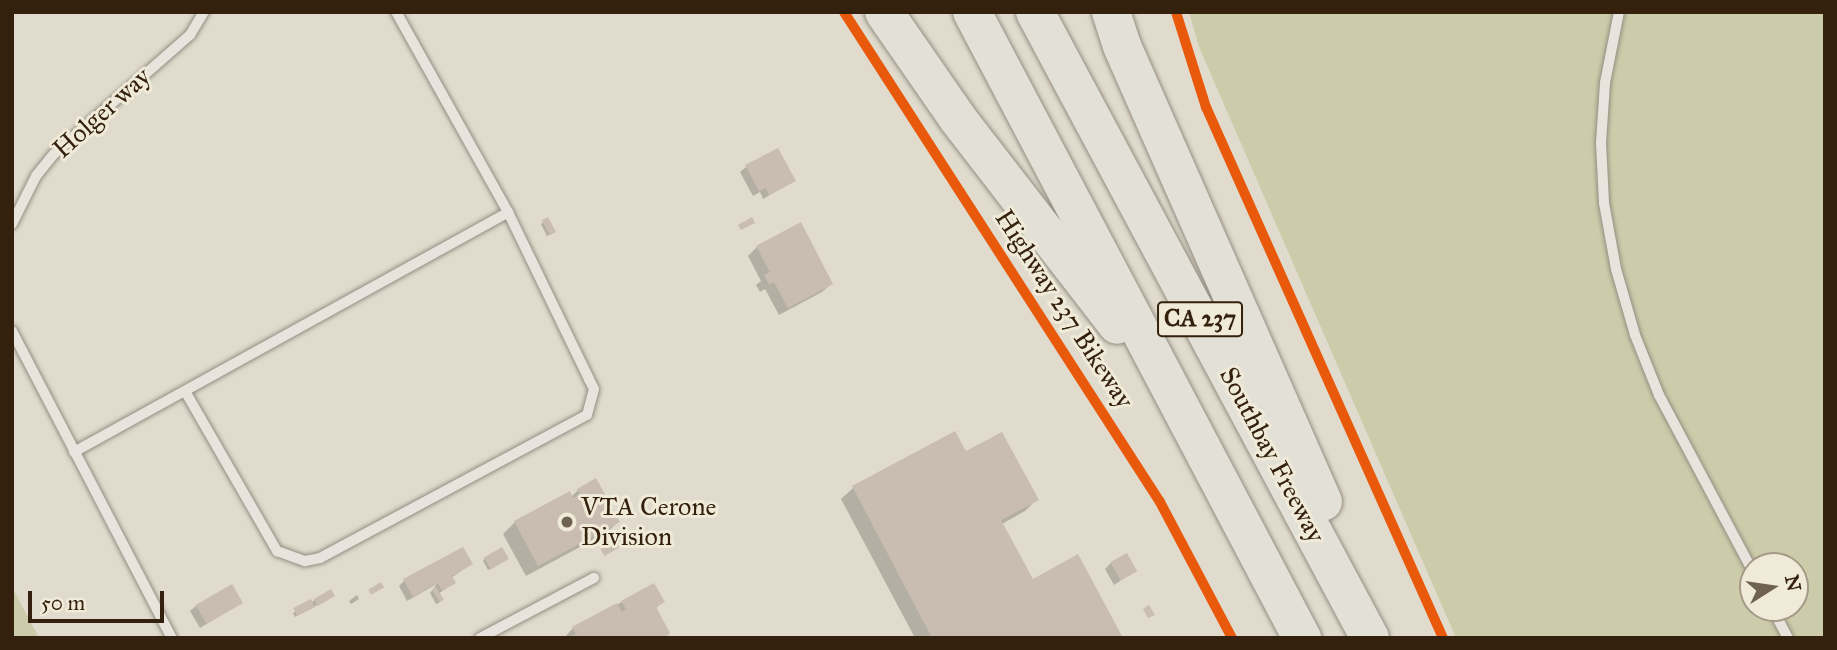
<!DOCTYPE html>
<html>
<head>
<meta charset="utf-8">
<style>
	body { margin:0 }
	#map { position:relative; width:1837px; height:650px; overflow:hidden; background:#e0dbcc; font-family:"IM FELL Great Primer",serif }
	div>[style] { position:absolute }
	.green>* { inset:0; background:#cdccaa }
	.shadow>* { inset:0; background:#0003 }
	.building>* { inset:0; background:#c9bdb2; transform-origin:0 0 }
	.roads { filter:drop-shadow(0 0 2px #948e83) drop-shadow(0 0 2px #948e83) }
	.lane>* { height:10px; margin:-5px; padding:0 5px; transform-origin:5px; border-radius:5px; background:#e8e4dd }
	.highway>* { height:38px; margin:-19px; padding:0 19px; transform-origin:19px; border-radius:19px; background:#e3e0d8 }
	.cycleway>* { height:10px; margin:-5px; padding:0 5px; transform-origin:5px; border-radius:5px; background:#e8590c }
	.dots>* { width:19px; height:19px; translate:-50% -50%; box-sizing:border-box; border:4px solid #f0ead9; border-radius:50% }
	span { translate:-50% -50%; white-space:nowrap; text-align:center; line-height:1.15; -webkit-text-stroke:6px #f0ead9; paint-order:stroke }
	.shield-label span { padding:2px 5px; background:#f0ead9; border:2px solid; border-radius:5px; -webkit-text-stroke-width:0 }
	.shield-label { font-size:24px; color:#34210d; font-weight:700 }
	.street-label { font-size:26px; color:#34210d }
	.poi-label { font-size:26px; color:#34210d }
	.left { translate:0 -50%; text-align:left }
	.frame { position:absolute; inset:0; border:14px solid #34210d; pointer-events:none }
	.north { position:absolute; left:1739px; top:552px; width:70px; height:70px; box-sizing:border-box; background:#f0ead9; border:2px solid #a59a87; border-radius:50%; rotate:78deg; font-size:19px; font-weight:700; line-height:28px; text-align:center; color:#34210d }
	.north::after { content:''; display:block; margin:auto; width:24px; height:32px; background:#706250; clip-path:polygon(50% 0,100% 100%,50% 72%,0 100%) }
	.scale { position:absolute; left:28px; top:591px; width:136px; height:32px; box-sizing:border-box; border:4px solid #34210d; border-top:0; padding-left:9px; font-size:21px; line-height:24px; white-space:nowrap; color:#34210d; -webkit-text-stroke:5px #f0ead9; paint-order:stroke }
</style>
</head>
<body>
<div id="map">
	<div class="green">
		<div style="clip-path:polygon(evenodd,1189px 12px,1825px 12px,1825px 638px,1456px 638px,1199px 47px,1189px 12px,1753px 566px,1795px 566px,1795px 608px,1753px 608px,1753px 566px)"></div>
		<div style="clip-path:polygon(12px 587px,39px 638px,12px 638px)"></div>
	</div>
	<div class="shadow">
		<div style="clip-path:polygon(746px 167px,794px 181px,763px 199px,760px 192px,753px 196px,740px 172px)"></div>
		<div style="clip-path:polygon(543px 222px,551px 234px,547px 236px,541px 224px)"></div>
		<div style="clip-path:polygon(757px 247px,831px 284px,822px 292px,779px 315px,765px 289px,760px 292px,756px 285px,761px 281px,748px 256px)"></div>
		<div style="clip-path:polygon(955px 433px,965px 453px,1036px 500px,1025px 511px,1002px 524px,1032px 581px,1121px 638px,915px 638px,841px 499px,853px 488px)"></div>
		<div style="clip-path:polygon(578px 490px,618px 522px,606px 533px,526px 576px,503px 534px,515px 522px,571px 497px)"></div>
		<div style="clip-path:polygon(485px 558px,504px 561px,488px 570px,483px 561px)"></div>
		<div style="clip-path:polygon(1111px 563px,1135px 571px,1114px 585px,1105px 569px)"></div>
		<div style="clip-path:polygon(471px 564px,451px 578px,454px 583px,438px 594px,440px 602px,436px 604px,430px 593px,437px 584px,407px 601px,399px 586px,404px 581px)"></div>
		<div style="clip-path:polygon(357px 595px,359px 599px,351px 604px,349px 601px)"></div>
		<div style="clip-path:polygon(330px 598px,295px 617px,293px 613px,315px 600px)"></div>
		<div style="clip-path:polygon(622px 602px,662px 602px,655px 609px,663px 638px,564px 638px,573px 628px)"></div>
		<div style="clip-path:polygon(241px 603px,200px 628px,190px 611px,196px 606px)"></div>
	</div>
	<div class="building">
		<div style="clip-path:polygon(778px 148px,796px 181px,769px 195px,766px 188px,759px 191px,745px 165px)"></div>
		<div style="left:548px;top:217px;width:17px;height:7px;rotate:62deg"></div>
		<div style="clip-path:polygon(752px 217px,755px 223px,741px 230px,738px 225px)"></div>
		<div style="clip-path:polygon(801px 222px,833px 284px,788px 308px,774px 282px,769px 284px,764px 275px,770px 272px,756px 246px)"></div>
		<div style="clip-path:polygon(955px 431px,966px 451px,1002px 432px,1039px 500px,1001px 520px,1033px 579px,1078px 554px,1123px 638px,932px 638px,852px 486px)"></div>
		<div style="clip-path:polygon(596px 478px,620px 522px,538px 566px,514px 521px,570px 491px,573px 498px,580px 494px,577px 489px)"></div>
		<div style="left:623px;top:536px;width:8px;height:26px;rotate:60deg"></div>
		<div style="clip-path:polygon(463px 547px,473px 564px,452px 576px,456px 583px,442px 591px,438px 583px,413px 597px,403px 579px)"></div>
		<div style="left:502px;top:547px;width:14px;height:21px;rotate:60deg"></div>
		<div style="left:1127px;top:553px;width:21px;height:19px;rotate:61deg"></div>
		<div style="left:381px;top:582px;width:6px;height:15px;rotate:59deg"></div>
		<div style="clip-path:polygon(654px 583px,665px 602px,656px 607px,670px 633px,665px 638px,569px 638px,576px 634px,572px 627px,617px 603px,622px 612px,626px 609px,621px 601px)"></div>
		<div style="left:232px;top:584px;width:22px;height:42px;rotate:60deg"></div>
		<div style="left:436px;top:587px;width:15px;height:5px;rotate:58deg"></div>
		<div style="left:331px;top:589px;width:8px;height:20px;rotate:60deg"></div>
		<div style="left:311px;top:599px;width:9px;height:20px;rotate:63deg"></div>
		<div style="clip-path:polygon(1149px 605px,1155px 615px,1148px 618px,1143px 609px)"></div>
	</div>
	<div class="roads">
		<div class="lane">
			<div style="left:1619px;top:12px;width:72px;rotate:101.2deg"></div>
			<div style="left:1605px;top:83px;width:60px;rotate:93.8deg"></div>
			<div style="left:1601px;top:143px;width:60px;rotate:87.1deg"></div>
			<div style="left:1604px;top:203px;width:67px;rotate:79.7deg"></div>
			<div style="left:1616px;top:269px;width:69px;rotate:73.9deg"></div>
			<div style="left:1635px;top:335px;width:65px;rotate:68.2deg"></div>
			<div style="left:1659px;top:395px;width:200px;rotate:62deg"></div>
			<div style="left:12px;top:224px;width:54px;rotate:-63.4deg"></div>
			<div style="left:36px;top:176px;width:28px;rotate:-51deg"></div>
			<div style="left:54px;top:154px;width:181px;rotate:-41.2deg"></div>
			<div style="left:190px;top:35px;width:27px;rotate:-59deg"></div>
			<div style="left:12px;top:331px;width:346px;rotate:62.5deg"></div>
			<div style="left:185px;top:391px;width:185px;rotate:60.1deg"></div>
			<div style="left:277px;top:551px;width:30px;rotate:20deg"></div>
			<div style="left:305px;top:561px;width:15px;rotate:-11deg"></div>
			<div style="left:320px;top:558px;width:303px;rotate:-28.2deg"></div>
			<div style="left:587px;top:415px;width:27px;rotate:-75deg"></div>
			<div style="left:594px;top:389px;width:11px;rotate:-117deg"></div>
			<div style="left:589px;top:379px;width:186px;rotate:-115.9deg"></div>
			<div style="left:508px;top:212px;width:229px;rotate:-119.2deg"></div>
			<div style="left:74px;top:452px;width:496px;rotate:-28.9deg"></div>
			<div style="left:1772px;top:608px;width:34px;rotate:62deg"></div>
			<div style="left:480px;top:638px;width:129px;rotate:-27.8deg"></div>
		</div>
		<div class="highway">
			<div style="left:884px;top:12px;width:130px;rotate:55.3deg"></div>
			<div style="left:958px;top:119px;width:260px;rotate:52.3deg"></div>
			<div style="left:972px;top:12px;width:708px;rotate:62.2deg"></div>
			<div style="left:1035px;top:12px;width:710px;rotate:61.85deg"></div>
			<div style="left:1111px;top:12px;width:36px;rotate:72deg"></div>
			<div style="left:1122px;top:46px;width:498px;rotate:66.2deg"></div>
		</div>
	</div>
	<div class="cycleway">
		<div style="left:844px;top:12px;width:583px;rotate:57.18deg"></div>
		<div style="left:1160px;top:502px;width:154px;rotate:62.1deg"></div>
		<div style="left:1176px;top:12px;width:100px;rotate:72.5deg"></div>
		<div style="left:1206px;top:107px;width:581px;rotate:65.95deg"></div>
	</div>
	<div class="dots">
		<div style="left:567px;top:522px;background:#706250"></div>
	</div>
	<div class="shield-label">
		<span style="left:1200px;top:319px">CA 237</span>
	</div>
	<div class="street-label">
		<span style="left:102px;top:113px;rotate:-42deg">Holger way</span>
		<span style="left:1064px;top:309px;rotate:57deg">Highway 237 Bikeway</span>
		<span style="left:1272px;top:455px;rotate:62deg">Southbay Freeway</span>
	</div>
	<div class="poi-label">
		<span class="left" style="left:581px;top:522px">VTA Cerone<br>Division</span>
	</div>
	<div class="frame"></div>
	<div class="north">N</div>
	<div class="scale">50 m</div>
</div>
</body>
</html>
